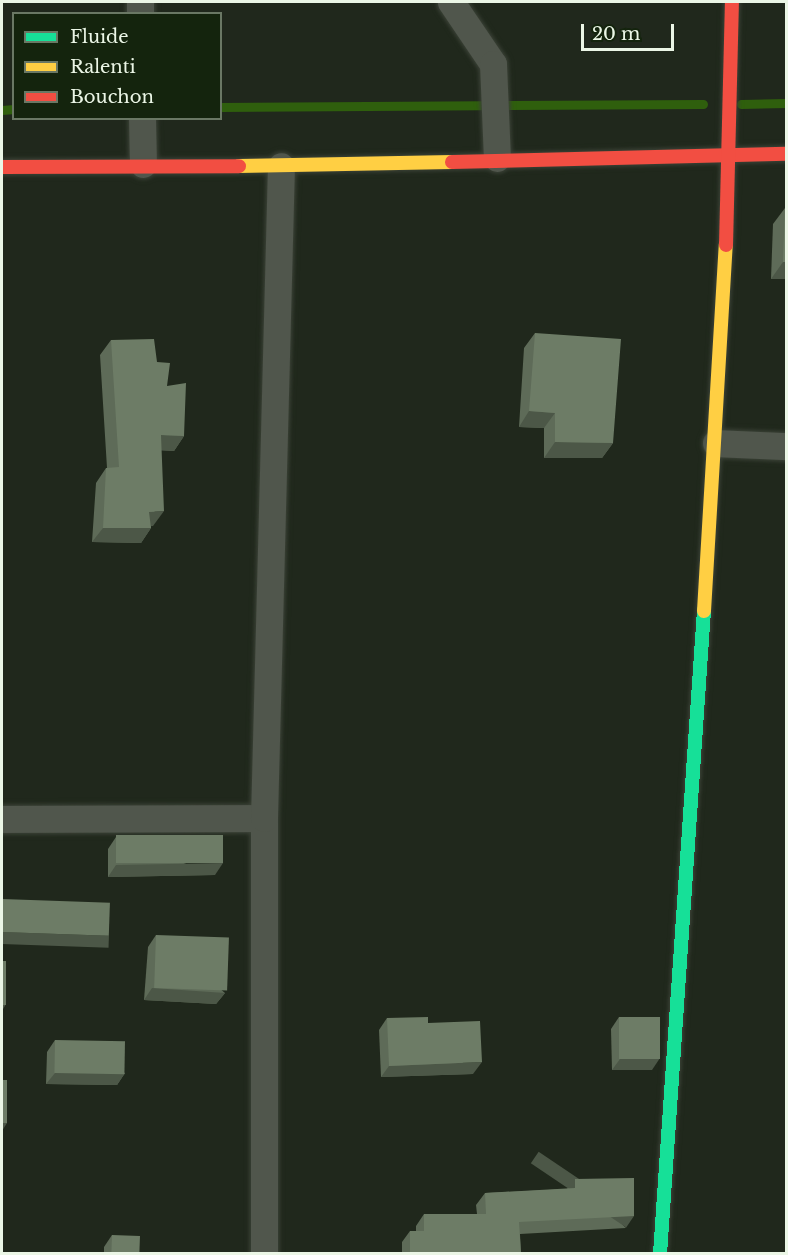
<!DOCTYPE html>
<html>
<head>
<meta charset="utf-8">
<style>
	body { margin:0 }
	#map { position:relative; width:788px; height:1255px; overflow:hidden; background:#20281c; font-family:"Libre Baskerville",serif }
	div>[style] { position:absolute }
	.stream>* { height:9px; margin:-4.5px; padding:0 4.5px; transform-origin:4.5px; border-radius:4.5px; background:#2f5f0d }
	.roads { filter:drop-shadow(0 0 2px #3b4237) drop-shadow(0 0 2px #3b4237) }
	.street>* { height:27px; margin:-13.5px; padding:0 13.5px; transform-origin:13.5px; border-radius:13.5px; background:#50564c }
	.fast>* { height:14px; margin:-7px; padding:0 7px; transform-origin:7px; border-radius:7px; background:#16e098 }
	.slow>* { height:14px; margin:-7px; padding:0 7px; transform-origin:7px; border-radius:7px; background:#ffcf43 }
	.jam>* { height:14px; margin:-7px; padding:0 7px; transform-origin:7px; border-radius:7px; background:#f24e42 }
	.wall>* { inset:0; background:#5e6b58 }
	.shaded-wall>* { inset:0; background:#4c5747; transform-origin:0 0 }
	.building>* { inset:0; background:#6d7c66; transform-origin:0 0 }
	span { translate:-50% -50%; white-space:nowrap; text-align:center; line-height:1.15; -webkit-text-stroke:6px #14240d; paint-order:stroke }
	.frame { position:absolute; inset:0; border:3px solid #ebf6e6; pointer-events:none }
	.legend { position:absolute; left:12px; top:12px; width:210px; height:108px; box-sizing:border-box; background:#14240d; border:2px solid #6a7864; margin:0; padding:8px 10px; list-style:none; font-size:18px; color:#ebf6e6 }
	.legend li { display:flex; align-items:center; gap:12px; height:30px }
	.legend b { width:30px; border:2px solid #6a7864 }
	.scale { position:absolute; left:581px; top:24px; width:93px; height:27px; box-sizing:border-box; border:3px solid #ebf6e6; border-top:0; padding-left:8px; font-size:18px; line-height:21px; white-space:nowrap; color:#ebf6e6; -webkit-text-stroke:4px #14240d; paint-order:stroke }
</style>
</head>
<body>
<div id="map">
	<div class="stream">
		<div style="left:741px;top:104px;width:45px;rotate:-1.3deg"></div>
		<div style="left:509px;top:105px;width:194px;rotate:-0.3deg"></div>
		<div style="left:220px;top:107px;width:261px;rotate:-0.4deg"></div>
		<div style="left:2px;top:110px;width:12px;rotate:-5deg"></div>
	</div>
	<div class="roads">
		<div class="street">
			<div style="left:140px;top:2px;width:12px;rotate:90deg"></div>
			<div style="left:451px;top:2px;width:75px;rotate:55.9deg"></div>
			<div style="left:493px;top:64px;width:94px;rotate:87.6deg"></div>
			<div style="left:142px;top:118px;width:46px;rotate:88.8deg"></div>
			<div style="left:716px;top:443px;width:70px;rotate:2.5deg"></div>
			<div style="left:2px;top:819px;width:262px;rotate:-0.2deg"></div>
			<div style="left:264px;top:1254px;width:436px;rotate:-90deg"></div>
			<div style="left:264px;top:818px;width:652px;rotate:-88.51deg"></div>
		</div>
		<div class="fast">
			<div style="left:660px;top:1254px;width:645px;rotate:-86.09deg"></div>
		</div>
		<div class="slow">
			<div style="left:239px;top:166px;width:213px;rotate:-1.1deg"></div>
			<div style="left:704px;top:611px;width:367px;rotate:-86.6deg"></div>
		</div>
		<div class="jam">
			<div style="left:452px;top:162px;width:334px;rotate:-1.4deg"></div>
			<div style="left:2px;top:167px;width:237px;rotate:-0.2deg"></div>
			<div style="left:726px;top:245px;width:243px;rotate:-88.6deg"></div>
		</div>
	</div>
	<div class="wall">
		<div style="clip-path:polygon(785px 208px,786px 279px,771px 279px,773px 224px)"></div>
		<div style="clip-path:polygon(535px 333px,613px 443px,602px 458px,544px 458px,544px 428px,519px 427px,524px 348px)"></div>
		<div style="clip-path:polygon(111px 340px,157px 362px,167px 386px,184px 436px,174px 451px,161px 450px,153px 526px,151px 526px,151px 528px,141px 543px,92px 542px,96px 483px,106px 468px,107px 468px,100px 355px)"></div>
		<div style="clip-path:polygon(116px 837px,215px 875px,108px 877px,108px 849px)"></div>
		<div style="clip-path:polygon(156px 935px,225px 993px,216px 1004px,144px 1000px,148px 947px)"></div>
		<div style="clip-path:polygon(619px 1017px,652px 1070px,612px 1070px,611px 1029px)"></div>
		<div style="clip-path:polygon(387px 1018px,428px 1023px,473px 1074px,381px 1077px,379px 1030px)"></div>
		<div style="clip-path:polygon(55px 1040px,125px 1073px,117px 1085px,46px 1084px,47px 1052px)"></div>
		<div style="clip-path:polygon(575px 1179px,626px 1228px,520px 1234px,521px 1254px,402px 1254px,402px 1242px,410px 1231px,416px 1231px,416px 1226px,424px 1214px,477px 1214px,476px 1205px,485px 1193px,567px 1189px)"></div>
		<div style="clip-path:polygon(112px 1235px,139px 1254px,104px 1254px,104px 1247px)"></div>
	</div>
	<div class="shaded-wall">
		<div style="clip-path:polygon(783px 262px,786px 262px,786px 279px,771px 279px)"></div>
		<div style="clip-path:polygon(529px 411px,555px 413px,544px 428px,519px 427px)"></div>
		<div style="clip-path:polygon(161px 435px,184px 436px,174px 451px,150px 450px)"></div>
		<div style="clip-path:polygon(555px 442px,613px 443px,602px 458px,544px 458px)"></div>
		<div style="clip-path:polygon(164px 511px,153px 526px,138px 527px,149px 512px)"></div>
		<div style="clip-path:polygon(103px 528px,151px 528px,141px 543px,92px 542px)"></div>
		<div style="clip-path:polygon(223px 863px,215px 875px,108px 877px,116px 865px)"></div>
		<div style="left:2px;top:932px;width:107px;height:12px;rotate:2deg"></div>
		<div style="clip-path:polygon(152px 988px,225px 993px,216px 1004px,144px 1000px)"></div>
		<div style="clip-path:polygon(6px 1004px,2px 1011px,2px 1005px)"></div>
		<div style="clip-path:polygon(660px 1058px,652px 1070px,612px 1070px,620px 1059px)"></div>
		<div style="clip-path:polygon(482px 1062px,473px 1074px,381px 1077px,389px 1066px)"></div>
		<div style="clip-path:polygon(55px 1073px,125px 1073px,117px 1085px,46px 1084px)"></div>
		<div style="clip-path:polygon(2px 1123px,7px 1123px,2px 1131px)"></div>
		<div style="left:634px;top:1216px;width:14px;height:115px;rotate:124deg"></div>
	</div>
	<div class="building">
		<div style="clip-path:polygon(785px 208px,786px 208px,786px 262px,783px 262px)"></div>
		<div style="clip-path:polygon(535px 333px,621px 339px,613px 443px,555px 442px,555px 413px,529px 411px)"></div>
		<div style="clip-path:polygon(154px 339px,157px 362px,170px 363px,167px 386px,186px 383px,184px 436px,161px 435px,164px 511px,149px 512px,151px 528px,103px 528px,106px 468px,119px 467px,111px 340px)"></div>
		<div style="left:223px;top:835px;width:28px;height:107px;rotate:90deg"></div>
		<div style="left:2px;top:899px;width:108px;height:33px;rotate:2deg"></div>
		<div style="left:156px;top:935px;width:73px;height:53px;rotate:2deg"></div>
		<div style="left:2px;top:961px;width:4px;height:44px"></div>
		<div style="clip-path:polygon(428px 1017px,428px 1023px,480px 1021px,482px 1062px,389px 1066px,387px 1018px)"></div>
		<div style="left:619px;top:1017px;width:41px;height:42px"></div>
		<div style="left:55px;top:1040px;width:70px;height:33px;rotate:1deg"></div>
		<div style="left:2px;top:1080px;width:5px;height:43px"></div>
		<div style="clip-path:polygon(634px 1178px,634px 1216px,519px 1222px,521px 1254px,410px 1254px,410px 1231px,424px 1231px,424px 1214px,486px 1214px,485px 1193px,575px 1188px,575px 1179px)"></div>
		<div style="left:112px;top:1235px;width:28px;height:19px;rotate:2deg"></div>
	</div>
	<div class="frame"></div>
	<ul class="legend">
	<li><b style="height:8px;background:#16e098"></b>Fluide</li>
	<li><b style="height:8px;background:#ffcf43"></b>Ralenti</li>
	<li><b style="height:8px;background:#f24e42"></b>Bouchon</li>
	</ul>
	<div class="scale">20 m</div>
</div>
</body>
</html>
